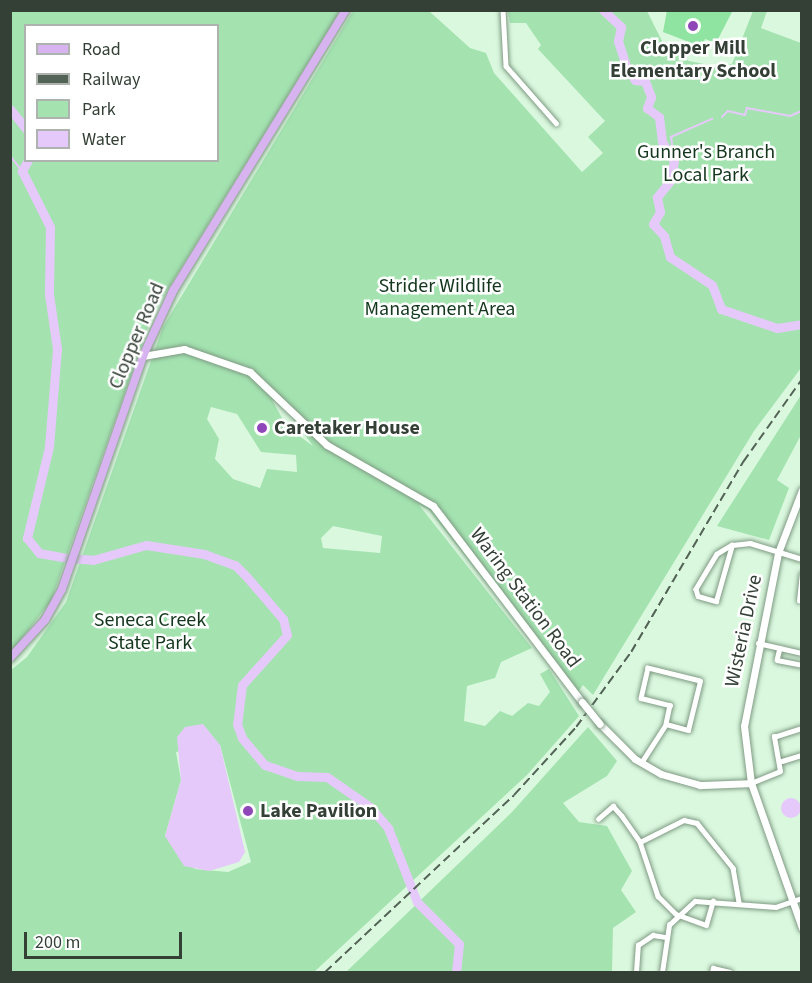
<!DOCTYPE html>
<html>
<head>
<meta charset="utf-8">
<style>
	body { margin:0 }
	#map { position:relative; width:812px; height:983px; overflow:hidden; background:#daf8de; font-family:"Source Sans 3",sans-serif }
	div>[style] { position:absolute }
	.green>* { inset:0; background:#a4e3b0 }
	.water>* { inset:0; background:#e6c9fb }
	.round { border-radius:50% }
	.stream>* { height:1.5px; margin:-0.75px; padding:0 0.75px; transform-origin:0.75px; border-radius:0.75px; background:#e6c9fb }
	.river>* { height:9px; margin:-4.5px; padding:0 4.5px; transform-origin:4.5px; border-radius:4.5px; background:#e6c9fb }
	.building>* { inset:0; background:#90e4a1 }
	.roads { filter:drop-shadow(0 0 2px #7f9a83) drop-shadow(0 0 2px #7f9a83) }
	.street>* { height:4.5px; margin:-2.25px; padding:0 2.25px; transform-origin:2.25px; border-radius:2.25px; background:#fff }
	.secondary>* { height:7px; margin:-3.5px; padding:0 3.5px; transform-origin:3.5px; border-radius:3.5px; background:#fff }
	.primary>* { height:8px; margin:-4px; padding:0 4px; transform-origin:4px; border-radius:4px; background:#d7b3ef }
	.rail>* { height:1.5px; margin-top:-0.75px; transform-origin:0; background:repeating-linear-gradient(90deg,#536356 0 9px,transparent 0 13.5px) }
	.bridges { filter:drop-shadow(0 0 2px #7f9a83) drop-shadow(0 0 2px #7f9a83) }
	.secondary-bridge>* { height:7px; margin:-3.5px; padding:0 3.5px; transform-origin:3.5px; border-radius:3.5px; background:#fff }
	.dots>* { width:16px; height:16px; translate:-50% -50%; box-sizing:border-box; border:3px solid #fff; border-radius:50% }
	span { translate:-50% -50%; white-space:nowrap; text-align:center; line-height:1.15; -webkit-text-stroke:5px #fff; paint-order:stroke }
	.poi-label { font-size:20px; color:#344036; font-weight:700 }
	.left { translate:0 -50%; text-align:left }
	.park-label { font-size:20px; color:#13361c }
	.street-label { font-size:20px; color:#344036 }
	.frame { position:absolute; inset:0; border:12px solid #344036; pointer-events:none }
	.legend { position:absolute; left:24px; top:24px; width:195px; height:138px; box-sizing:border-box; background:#fff; border:2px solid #aeb3af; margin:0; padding:8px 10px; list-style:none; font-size:18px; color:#344036 }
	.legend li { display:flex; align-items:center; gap:12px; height:30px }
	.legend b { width:30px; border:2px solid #aeb3af }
	.scale { position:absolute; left:24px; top:932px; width:158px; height:27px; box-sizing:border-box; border:3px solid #344036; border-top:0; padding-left:8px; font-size:18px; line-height:21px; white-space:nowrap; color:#344036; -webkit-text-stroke:4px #fff; paint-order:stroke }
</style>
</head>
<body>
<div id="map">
	<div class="green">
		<div style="clip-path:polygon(evenodd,11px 11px,340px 11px,153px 313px,51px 601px,11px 652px,11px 11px,26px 26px,218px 26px,218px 160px,26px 160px,26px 26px)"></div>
		<div style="clip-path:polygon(evenodd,353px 11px,429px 11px,470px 48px,486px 53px,494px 73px,582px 172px,603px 153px,588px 137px,605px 121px,538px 49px,541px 45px,526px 23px,510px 23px,508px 11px,647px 11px,663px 43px,689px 61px,714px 66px,732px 64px,753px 11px,767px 11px,761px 28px,801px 43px,801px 368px,754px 431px,593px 695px,583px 685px,575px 696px,429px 510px,419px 505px,532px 648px,501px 662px,495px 678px,467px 686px,464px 721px,485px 726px,500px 711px,512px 716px,528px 703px,539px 706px,550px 692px,540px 674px,549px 669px,579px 716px,527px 775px,314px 972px,11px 972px,11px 670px,27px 657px,66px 602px,163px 327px,353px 11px,272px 400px,283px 405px,313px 446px,287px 427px,272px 400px,353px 11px,211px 407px,237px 414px,261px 452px,296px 455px,297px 472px,267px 469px,260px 488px,233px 479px,215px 459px,219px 439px,207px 419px,211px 407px,353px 11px,333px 526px,382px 536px,380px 553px,323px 548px,321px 538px,333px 526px,353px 11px,220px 745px,251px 862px,228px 872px,195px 869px,165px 836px,181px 780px,176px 752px,220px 745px)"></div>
		<div style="clip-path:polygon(801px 395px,801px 435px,777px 480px,789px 488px,769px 540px,717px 526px)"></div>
		<div style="clip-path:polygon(588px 727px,617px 761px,607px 776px,563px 803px,579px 822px,607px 826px,632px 871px,621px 890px,636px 912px,613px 928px,612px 972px,346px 972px,512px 812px)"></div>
	</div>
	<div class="water">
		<div style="clip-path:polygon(203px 724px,220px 745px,245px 852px,239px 862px,209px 871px,184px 866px,165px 836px,181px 780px,177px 737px,185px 727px)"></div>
		<div class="round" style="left:781px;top:798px;width:20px;height:20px"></div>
	</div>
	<div class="stream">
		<div style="left:722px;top:117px;width:8px;rotate:-45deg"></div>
		<div style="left:728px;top:111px;width:17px;rotate:13deg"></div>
		<div style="left:745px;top:115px;width:7px;rotate:-74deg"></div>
		<div style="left:747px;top:108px;width:44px;rotate:10.5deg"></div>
		<div style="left:790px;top:116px;width:13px;rotate:-23deg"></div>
		<div style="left:10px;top:155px;width:20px;rotate:53deg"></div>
		<div style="left:674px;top:161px;width:24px;rotate:-97deg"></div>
		<div style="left:671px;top:137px;width:45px;rotate:-23.7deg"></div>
	</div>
	<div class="river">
		<div style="left:603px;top:10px;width:25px;rotate:43deg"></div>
		<div style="left:621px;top:27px;width:14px;rotate:102deg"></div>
		<div style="left:618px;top:41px;width:29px;rotate:72deg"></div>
		<div style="left:627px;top:69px;width:14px;rotate:54deg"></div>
		<div style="left:635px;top:80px;width:10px;rotate:6deg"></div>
		<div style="left:645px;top:81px;width:17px;rotate:69deg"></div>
		<div style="left:651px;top:97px;width:12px;rotate:110deg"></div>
		<div style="left:647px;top:108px;width:15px;rotate:37deg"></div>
		<div style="left:659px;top:117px;width:25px;rotate:83deg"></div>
		<div style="left:662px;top:142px;width:22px;rotate:58deg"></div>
		<div style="left:674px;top:161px;width:20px;rotate:101deg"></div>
		<div style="left:670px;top:181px;width:21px;rotate:129deg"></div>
		<div style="left:657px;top:197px;width:15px;rotate:79deg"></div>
		<div style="left:660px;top:212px;width:14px;rotate:120deg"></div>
		<div style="left:653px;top:224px;width:16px;rotate:47deg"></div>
		<div style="left:664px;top:236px;width:22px;rotate:74deg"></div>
		<div style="left:670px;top:257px;width:50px;rotate:33.7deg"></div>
		<div style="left:712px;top:285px;width:26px;rotate:69deg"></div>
		<div style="left:721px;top:309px;width:59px;rotate:18.7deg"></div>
		<div style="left:777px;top:328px;width:25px;rotate:-9deg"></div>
		<div style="left:10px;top:109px;width:26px;rotate:51deg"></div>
		<div style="left:28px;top:160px;width:13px;rotate:119deg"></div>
		<div style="left:22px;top:171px;width:63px;rotate:63.4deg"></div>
		<div style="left:50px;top:227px;width:67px;rotate:90.9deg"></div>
		<div style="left:49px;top:294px;width:56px;rotate:81.7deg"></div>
		<div style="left:57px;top:349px;width:98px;rotate:94.7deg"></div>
		<div style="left:49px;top:447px;width:94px;rotate:103.6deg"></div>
		<div style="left:27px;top:538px;width:19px;rotate:51deg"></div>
		<div style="left:39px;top:553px;width:28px;rotate:10deg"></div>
		<div style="left:67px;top:558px;width:26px;rotate:4deg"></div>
		<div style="left:93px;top:560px;width:55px;rotate:-15.8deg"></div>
		<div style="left:146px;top:545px;width:59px;rotate:8.8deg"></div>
		<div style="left:204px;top:554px;width:33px;rotate:20deg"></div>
		<div style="left:235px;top:565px;width:16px;rotate:45deg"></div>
		<div style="left:246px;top:576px;width:57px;rotate:49.3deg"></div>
		<div style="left:283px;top:619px;width:16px;rotate:76deg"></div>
		<div style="left:287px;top:635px;width:67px;rotate:132deg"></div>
		<div style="left:242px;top:685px;width:39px;rotate:97deg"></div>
		<div style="left:237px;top:724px;width:15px;rotate:70deg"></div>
		<div style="left:242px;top:738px;width:35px;rotate:50deg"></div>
		<div style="left:265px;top:765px;width:34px;rotate:19deg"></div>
		<div style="left:297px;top:776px;width:30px;rotate:2deg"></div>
		<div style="left:327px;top:777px;width:52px;rotate:34.9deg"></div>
		<div style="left:370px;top:807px;width:28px;rotate:49deg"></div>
		<div style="left:388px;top:828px;width:79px;rotate:68.6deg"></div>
		<div style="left:417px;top:902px;width:59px;rotate:45deg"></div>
		<div style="left:459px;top:944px;width:28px;rotate:96deg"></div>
	</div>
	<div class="building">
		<div style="clip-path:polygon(667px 10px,733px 10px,716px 43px,705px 39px,702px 47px,663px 32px)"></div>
	</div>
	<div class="roads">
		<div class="street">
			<div style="left:503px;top:10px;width:56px;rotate:86.9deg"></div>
			<div style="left:506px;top:66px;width:76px;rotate:48.7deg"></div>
			<div style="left:732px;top:545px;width:17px;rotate:149deg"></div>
			<div style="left:717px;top:554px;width:41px;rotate:121deg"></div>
			<div style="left:696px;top:589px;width:7px;rotate:74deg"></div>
			<div style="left:698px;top:596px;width:19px;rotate:16deg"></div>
			<div style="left:716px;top:601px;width:58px;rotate:-74.1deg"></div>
			<div style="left:732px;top:545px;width:18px;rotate:-6deg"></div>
			<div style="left:750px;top:543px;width:54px;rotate:17.1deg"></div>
			<div style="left:799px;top:601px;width:27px;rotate:-84deg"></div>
			<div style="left:758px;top:643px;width:45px;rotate:12.8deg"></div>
			<div style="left:780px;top:648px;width:12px;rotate:104deg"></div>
			<div style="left:777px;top:660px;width:25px;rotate:11deg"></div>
			<div style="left:782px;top:761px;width:21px;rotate:-17deg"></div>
			<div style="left:641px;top:763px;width:46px;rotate:-57.3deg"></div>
			<div style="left:666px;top:724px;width:23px;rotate:15deg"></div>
			<div style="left:688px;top:730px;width:50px;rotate:-76.2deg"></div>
			<div style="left:700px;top:681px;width:54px;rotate:-166deg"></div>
			<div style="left:648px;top:668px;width:31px;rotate:103deg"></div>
			<div style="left:641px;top:698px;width:30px;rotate:14deg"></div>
			<div style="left:670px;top:705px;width:19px;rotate:102deg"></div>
			<div style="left:751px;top:783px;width:31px;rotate:-22deg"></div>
			<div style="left:780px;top:771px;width:35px;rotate:-100deg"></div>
			<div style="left:774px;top:737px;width:29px;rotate:-18deg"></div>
			<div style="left:598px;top:819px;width:20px;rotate:-41deg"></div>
			<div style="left:613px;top:806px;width:13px;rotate:48deg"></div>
			<div style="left:622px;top:816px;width:32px;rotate:55deg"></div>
			<div style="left:640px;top:842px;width:57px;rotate:71.6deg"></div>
			<div style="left:658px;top:896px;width:25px;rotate:45deg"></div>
			<div style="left:676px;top:914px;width:32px;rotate:20deg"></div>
			<div style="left:706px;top:925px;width:25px;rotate:-74deg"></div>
			<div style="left:640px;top:842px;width:49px;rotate:-26.6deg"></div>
			<div style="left:684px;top:820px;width:13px;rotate:13deg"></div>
			<div style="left:697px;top:823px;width:58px;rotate:51.3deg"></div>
			<div style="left:733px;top:868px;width:35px;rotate:80deg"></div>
			<div style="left:636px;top:972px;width:27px;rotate:-86deg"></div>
			<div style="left:638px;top:945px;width:18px;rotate:-34deg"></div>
			<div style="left:653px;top:935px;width:13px;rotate:9deg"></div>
			<div style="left:662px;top:972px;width:48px;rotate:-81.5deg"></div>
			<div style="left:669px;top:925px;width:35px;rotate:-43deg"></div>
			<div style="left:695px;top:901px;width:81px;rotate:4.2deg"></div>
			<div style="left:776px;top:907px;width:28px;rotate:-19deg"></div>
			<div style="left:712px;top:972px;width:4px;rotate:-76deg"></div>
			<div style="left:713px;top:968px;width:17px;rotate:13deg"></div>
		</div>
		<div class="secondary">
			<div style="left:143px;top:356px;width:42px;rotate:-9.7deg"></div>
			<div style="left:184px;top:349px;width:70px;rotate:19.2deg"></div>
			<div style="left:250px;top:372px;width:106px;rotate:43.5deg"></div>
			<div style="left:327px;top:445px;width:122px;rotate:29.9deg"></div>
			<div style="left:433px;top:506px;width:246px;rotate:52.8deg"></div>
			<div style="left:802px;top:490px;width:67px;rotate:110.9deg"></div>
			<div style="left:778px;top:553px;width:176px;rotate:101.1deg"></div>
			<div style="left:744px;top:726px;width:57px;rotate:83deg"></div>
			<div style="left:751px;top:783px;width:154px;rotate:70.6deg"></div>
			<div style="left:600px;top:724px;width:49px;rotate:45deg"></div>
			<div style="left:635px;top:759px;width:30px;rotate:30deg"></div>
			<div style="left:661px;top:774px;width:41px;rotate:15.8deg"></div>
			<div style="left:700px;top:785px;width:51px;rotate:-2.2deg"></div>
		</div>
		<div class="primary">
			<div style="left:10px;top:658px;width:52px;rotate:-47.4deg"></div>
			<div style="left:45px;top:620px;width:35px;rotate:-61deg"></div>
			<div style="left:62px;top:589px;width:247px;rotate:-70.8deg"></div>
			<div style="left:143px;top:356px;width:72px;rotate:-65.2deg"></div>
			<div style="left:173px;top:291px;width:330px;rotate:-58.4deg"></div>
		</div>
	</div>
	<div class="rail">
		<div style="left:325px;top:972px;width:259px;rotate:-43.1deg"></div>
		<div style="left:514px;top:795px;width:92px;rotate:-47.6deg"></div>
		<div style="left:576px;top:727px;width:93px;rotate:-53.7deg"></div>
		<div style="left:631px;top:652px;width:221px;rotate:-59.5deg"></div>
		<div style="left:743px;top:462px;width:102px;rotate:-54.6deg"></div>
	</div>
	<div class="bridges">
		<div class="secondary-bridge">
			<div style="left:582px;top:702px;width:28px;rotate:51deg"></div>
		</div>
	</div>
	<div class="dots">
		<div style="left:693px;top:26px;background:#8f46b9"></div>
		<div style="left:262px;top:428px;background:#8f46b9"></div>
		<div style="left:248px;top:811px;background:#8f46b9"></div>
	</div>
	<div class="poi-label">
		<span style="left:693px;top:60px">Clopper Mill<br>Elementary School</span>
		<span class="left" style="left:274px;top:428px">Caretaker House</span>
		<span class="left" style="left:260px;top:811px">Lake Pavilion</span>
	</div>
	<div class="park-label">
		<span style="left:706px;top:164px">Gunner's Branch<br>Local Park</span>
		<span style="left:440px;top:298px">Strider Wildlife<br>Management Area</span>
		<span style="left:150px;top:632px">Seneca Creek<br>State Park</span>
	</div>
	<div class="street-label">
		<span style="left:137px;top:336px;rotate:-67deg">Clopper Road</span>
		<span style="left:525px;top:598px;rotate:53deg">Waring Station Road</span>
		<span style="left:744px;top:631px;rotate:-78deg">Wisteria Drive</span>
	</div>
	<div class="frame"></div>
	<ul class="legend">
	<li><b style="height:8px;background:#d7b3ef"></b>Road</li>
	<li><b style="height:8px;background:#536356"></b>Railway</li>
	<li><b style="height:16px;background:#a4e3b0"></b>Park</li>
	<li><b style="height:16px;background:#e6c9fb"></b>Water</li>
	</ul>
	<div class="scale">200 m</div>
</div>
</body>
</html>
